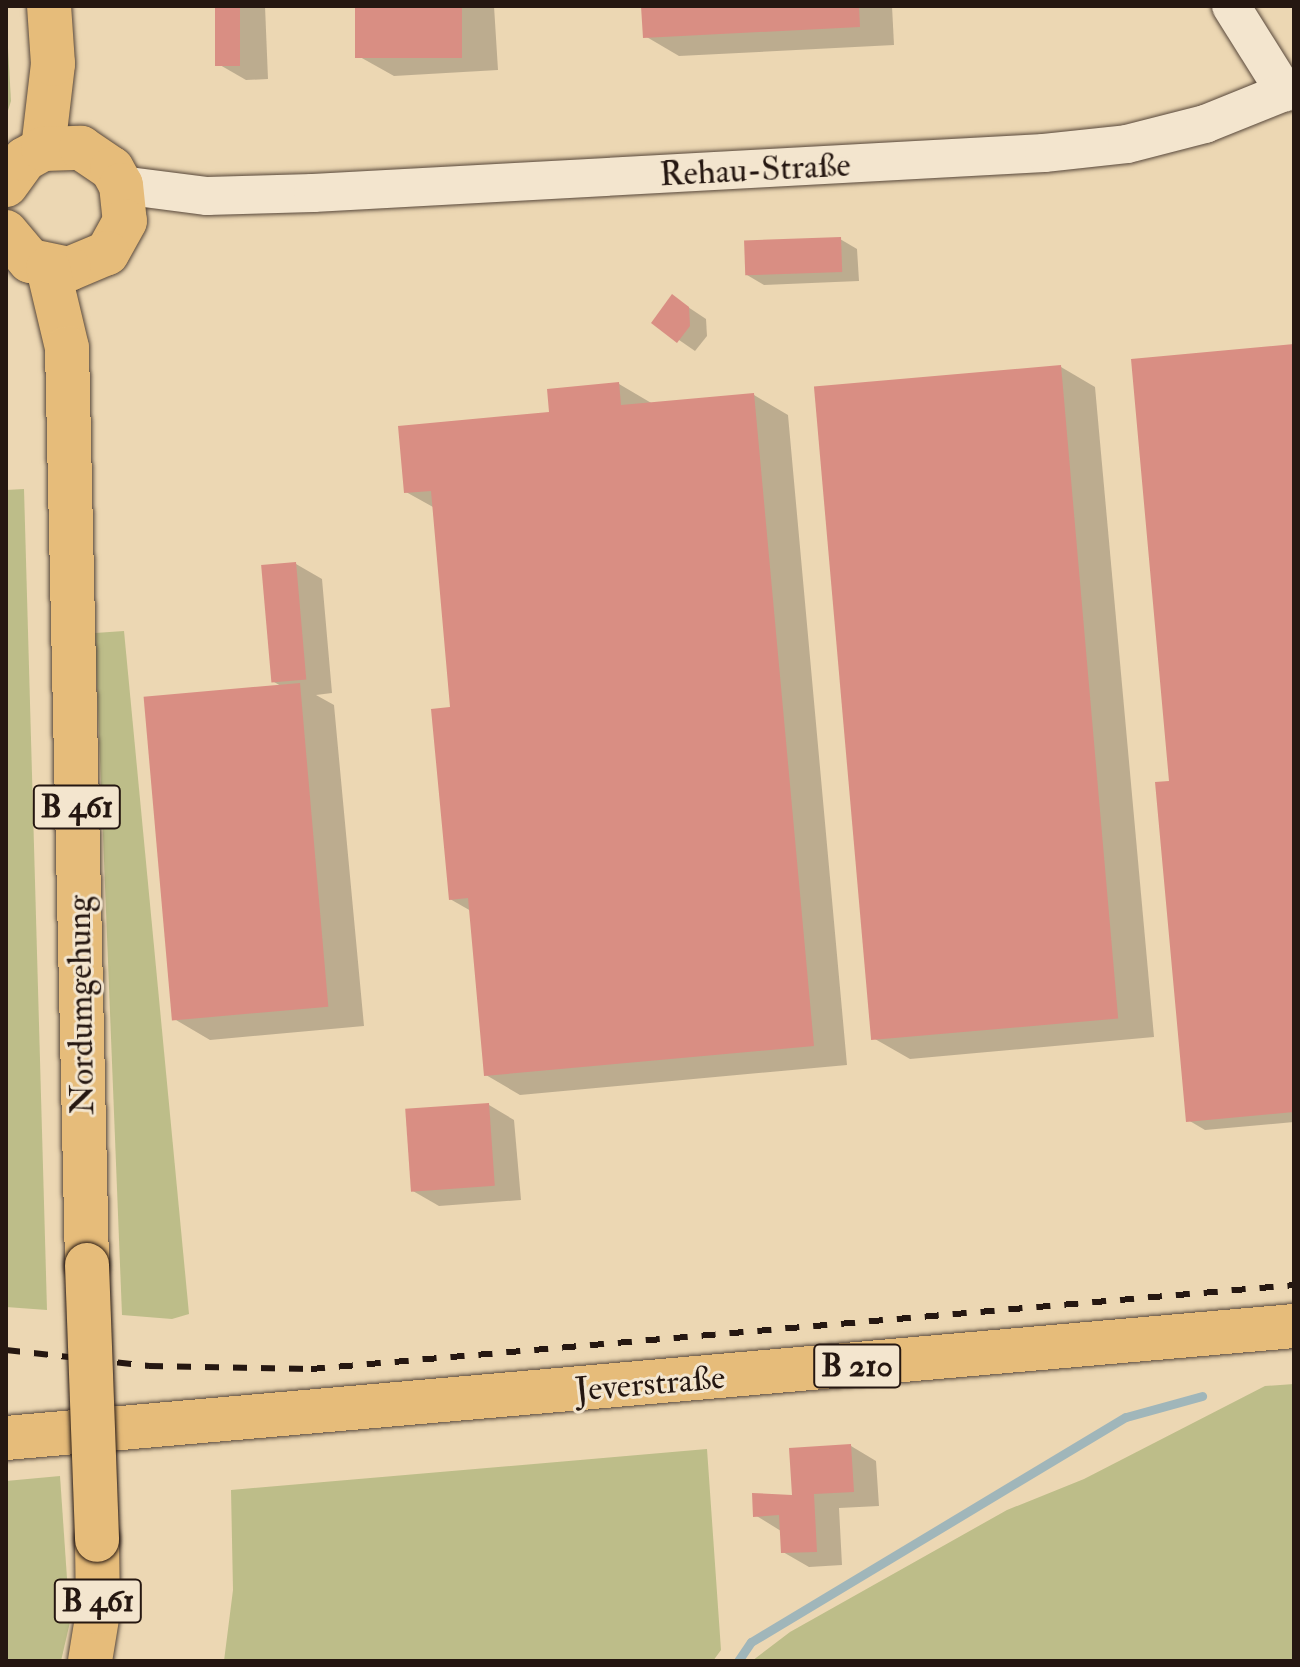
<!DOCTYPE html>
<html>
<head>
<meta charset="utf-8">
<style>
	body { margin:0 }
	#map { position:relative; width:1300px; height:1667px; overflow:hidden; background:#ecd7b3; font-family:"IM FELL Double Pica",serif }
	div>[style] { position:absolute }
	.green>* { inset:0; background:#bdbd89 }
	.shadow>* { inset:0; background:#0003 }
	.stream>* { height:9px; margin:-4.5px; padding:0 4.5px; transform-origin:4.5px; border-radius:4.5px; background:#a0b6ba }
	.building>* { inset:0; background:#d98e83; transform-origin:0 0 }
	.roads { filter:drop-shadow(0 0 2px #57473a) drop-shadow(0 0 2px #57473a) }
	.minor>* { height:38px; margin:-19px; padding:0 19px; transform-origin:19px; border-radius:19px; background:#f3e5ce }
	.major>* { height:44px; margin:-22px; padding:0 22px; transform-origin:22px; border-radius:22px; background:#e6bc7a }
	.rail>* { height:6px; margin-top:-3px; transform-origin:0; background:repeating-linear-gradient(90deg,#251711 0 14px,transparent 0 28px) }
	.bridges { filter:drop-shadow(0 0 2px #251711) drop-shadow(0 0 2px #251711) }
	.major-bridge>* { height:44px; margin:-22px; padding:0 22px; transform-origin:22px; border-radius:22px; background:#e6bc7a }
	span { translate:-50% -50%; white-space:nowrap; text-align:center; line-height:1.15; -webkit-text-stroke:6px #f3e5ce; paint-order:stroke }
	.shield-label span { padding:2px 6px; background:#f3e5ce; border:2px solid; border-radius:6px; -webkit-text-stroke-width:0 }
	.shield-label { font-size:32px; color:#251711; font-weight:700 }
	.street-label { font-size:34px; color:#251711 }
	.frame { position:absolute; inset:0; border:8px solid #251711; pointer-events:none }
</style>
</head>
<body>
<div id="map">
	<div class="green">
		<div style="clip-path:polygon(6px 13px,11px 101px,6px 117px)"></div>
		<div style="clip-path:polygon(24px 489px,47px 1310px,6px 1307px,6px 490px)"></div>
		<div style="clip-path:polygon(124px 631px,189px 1314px,172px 1319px,122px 1315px,95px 633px)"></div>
		<div style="clip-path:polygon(1294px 1384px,1294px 1661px,752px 1661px,790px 1632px,1007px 1510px,1084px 1479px,1265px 1386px)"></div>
		<div style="clip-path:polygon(707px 1449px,721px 1650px,713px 1661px,224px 1661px,233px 1590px,231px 1490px)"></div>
		<div style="clip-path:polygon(60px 1476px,70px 1622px,61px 1661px,6px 1661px,6px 1481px)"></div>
	</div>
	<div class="shadow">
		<div style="clip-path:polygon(217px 6px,265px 6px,268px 79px,246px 80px,220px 65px)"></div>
		<div style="clip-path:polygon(357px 6px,494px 6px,498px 70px,394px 76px,360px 57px)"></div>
		<div style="clip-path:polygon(643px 6px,892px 6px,894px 45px,679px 56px,645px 36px)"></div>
		<div style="clip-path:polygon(840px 239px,857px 249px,859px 281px,764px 285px,747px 275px)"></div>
		<div style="clip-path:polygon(673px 297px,706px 319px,707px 336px,695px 351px,653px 322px)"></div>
		<div style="clip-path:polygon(1294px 346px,1294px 1122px,1205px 1130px,1188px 1120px,1172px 783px)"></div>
		<div style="clip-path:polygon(1061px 367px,1095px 387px,1154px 1037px,910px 1059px,875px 1039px)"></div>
		<div style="clip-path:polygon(619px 384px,653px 404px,754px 395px,788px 415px,847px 1065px,520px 1095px,486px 1075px,471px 911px,450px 899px,453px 709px,433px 507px,406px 492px,551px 414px)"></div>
		<div style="clip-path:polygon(296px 564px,322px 579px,332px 693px,316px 695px,334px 705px,364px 1026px,210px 1040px,176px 1020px,283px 687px,274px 682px)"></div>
		<div style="clip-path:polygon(489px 1105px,514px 1120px,521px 1200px,439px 1206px,413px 1191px)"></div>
		<div style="clip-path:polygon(851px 1446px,876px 1461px,879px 1506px,839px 1508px,842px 1565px,809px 1567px,783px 1552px,781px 1531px,755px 1515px,794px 1497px)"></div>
	</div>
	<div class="stream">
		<div style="left:738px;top:1661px;width:23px;rotate:-56deg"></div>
		<div style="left:751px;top:1642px;width:437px;rotate:-31deg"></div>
		<div style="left:1126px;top:1417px;width:79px;rotate:-15.4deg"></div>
	</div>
	<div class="building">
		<div style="left:215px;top:6px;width:25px;height:60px"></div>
		<div style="left:355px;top:6px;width:107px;height:52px"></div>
		<div style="clip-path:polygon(641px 6px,859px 6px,860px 27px,643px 38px)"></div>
		<div style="left:841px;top:237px;width:35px;height:97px;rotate:88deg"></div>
		<div style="clip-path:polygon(672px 294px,689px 307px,690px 326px,677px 343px,651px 323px)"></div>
		<div style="clip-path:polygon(1294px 344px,1294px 1112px,1186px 1122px,1155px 782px,1169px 781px,1131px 359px)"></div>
		<div style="left:1061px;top:365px;width:656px;height:248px;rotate:85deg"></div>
		<div style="clip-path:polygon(619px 382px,621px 405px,754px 393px,814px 1046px,484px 1076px,468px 898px,449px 900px,431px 709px,450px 707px,431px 491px,404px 493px,398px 426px,549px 412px,547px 389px)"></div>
		<div style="left:296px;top:562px;width:118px;height:35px;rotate:85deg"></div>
		<div style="left:300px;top:683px;width:325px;height:157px;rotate:85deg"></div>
		<div style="left:489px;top:1103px;width:83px;height:84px;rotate:86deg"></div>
		<div style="clip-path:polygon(851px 1444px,854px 1492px,814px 1494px,817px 1552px,781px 1553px,779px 1515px,753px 1517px,752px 1493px,792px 1495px,789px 1448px)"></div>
	</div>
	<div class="roads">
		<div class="minor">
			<div style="left:1231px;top:6px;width:102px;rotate:57.9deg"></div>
			<div style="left:121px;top:185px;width:87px;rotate:7.3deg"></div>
			<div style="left:207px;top:196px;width:106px;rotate:-1.6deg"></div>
			<div style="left:313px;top:193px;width:732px;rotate:-3.13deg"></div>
			<div style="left:1044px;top:153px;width:83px;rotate:-6.2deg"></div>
			<div style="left:1127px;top:144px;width:81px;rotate:-14.4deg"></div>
			<div style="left:1205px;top:124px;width:96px;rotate:-22deg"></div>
		</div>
		<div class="major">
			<div style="left:43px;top:149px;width:86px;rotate:-83.3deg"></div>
			<div style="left:53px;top:64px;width:58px;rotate:-93.9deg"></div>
			<div style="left:6px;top:185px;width:32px;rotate:-54deg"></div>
			<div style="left:25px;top:159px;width:21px;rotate:-29deg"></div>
			<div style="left:43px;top:149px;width:38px;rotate:-2deg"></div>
			<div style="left:81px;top:148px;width:37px;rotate:34deg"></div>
			<div style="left:112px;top:169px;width:18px;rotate:61deg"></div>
			<div style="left:121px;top:185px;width:36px;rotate:84deg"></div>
			<div style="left:125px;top:221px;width:37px;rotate:119deg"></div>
			<div style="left:107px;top:253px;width:41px;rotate:157.2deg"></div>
			<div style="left:69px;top:269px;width:40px;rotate:-168deg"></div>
			<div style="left:30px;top:261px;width:38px;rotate:-130deg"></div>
			<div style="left:48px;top:268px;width:82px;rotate:76.6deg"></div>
			<div style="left:67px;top:348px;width:917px;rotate:88.75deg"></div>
			<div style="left:6px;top:1438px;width:1293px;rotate:-4.97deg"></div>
			<div style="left:90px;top:1661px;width:50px;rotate:-80.7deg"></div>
			<div style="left:98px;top:1612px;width:72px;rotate:-90.8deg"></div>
		</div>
	</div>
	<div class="rail">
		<div style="left:6px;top:1350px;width:144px;rotate:6.4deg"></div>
		<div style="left:149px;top:1366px;width:162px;rotate:1.1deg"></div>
		<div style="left:311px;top:1369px;width:987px;rotate:-4.88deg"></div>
	</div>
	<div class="bridges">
		<div class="major-bridge">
			<div style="left:87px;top:1265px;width:275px;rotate:87.9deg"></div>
		</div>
	</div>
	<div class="shield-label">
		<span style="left:77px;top:807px">B 461</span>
		<span style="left:857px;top:1366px">B 210</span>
		<span style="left:98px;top:1601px">B 461</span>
	</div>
	<div class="street-label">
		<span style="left:755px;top:170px;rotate:-3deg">Rehau-Straße</span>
		<span style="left:81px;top:1005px;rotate:-91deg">Nordumgehung</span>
		<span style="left:650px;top:1384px;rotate:-5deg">Jeverstraße</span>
	</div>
	<div class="frame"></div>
</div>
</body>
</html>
